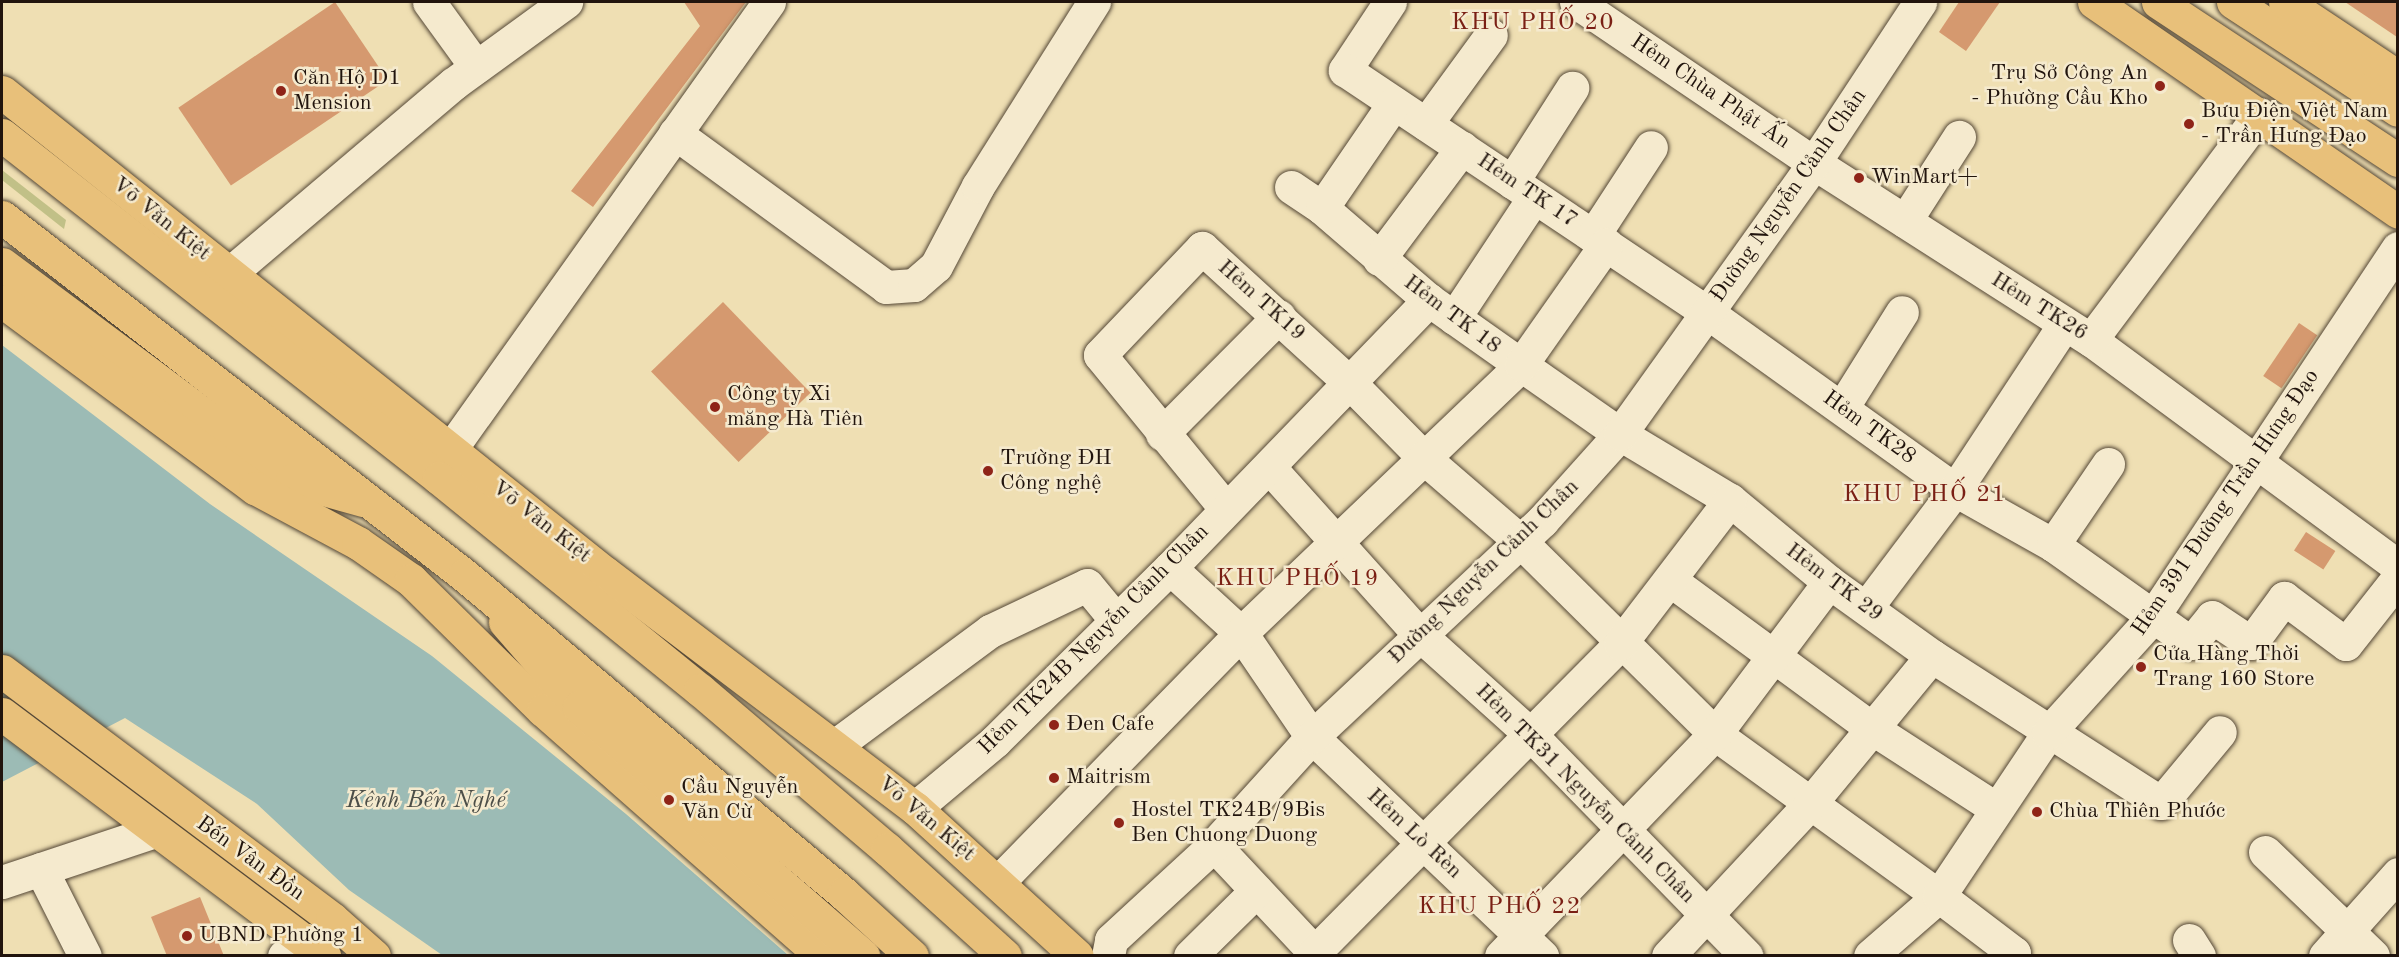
<!DOCTYPE html>
<html>
<head>
<meta charset="utf-8">
<style>
	body { margin:0 }
	#map { position:relative; width:2399px; height:957px; overflow:hidden; background:#efdfb3; font-family:"Old Standard TT",serif }
	div>[style] { position:absolute }
	.green>* { inset:0; background:#c1c087 }
	.water>* { inset:0; background:#9cbbb5 }
	.building>* { inset:0; background:#d5996f; transform-origin:0 0 }
	.roads { filter:drop-shadow(0 0 2px #544736) drop-shadow(0 0 2px #544736) }
	.minor>* { height:33px; margin:-16.5px; padding:0 16.5px; transform-origin:16.5px; border-radius:16.5px; background:#f5eace }
	.major>* { height:33px; margin:-16.5px; padding:0 16.5px; transform-origin:16.5px; border-radius:16.5px; background:#e8c07a }
	.highway>* { height:33px; margin:-16.5px; padding:0 16.5px; transform-origin:16.5px; border-radius:16.5px; background:#e8c07a }
	.dots>* { width:16px; height:16px; translate:-50% -50%; box-sizing:border-box; border:3px solid #f5eace; border-radius:50% }
	span { translate:-50% -50%; white-space:nowrap; text-align:center; line-height:1.15; -webkit-text-stroke:5px #f5eace; paint-order:stroke }
	.poi-label { font-size:22px; color:#21140d }
	.right { translate:-100% -50%; text-align:right }
	.left { translate:0 -50%; text-align:left }
	.street-label { font-size:22px; color:#21140d }
	.neighbourhood-label { font-size:24px; color:#7a1f14; letter-spacing:1.5px }
	.water-label { font-size:24px; color:#4c4e48; font-style:italic }
	.frame { position:absolute; inset:0; border:3px solid #21140d; pointer-events:none }
</style>
</head>
<body>
<div id="map">
	<div class="green">
		<div style="clip-path:polygon(2px 170px,66px 220px,64px 229px,2px 180px)"></div>
	</div>
	<div class="water">
		<div style="clip-path:polygon(2px 345px,210px 504px,432px 656px,626px 814px,788px 955px,442px 955px,349px 890px,257px 804px,125px 718px,2px 782px)"></div>
	</div>
	<div class="building">
		<div style="left:335px;top:2px;width:94px;height:189px;rotate:56deg"></div>
		<div style="clip-path:polygon(684px 2px,746px 2px,593px 207px,571px 191px,700px 26px)"></div>
		<div style="clip-path:polygon(1959px 2px,2000px 2px,1966px 51px,1939px 32px)"></div>
		<div style="clip-path:polygon(2345px 2px,2397px 2px,2397px 37px)"></div>
		<div style="left:723px;top:302px;width:126px;height:100px;rotate:46deg"></div>
		<div style="left:2299px;top:323px;width:22px;height:64px;rotate:34deg"></div>
		<div style="left:2306px;top:532px;width:35px;height:22px;rotate:33deg"></div>
		<div style="clip-path:polygon(200px 897px,224px 956px,167px 956px,151px 917px)"></div>
	</div>
	<div class="roads">
		<div class="minor">
			<div style="left:429px;top:2px;width:80px;rotate:54.1deg"></div>
			<div style="left:1390px;top:2px;width:82px;rotate:123.5deg"></div>
			<div style="left:1345px;top:70px;width:437px;rotate:33.8deg"></div>
			<div style="left:1708px;top:313px;width:304px;rotate:35.6deg"></div>
			<div style="left:1955px;top:490px;width:112px;rotate:29.3deg"></div>
			<div style="left:2053px;top:545px;width:169px;rotate:35.4deg"></div>
			<div style="left:2191px;top:643px;width:33px;rotate:-51deg"></div>
			<div style="left:2212px;top:617px;width:47px;rotate:33.7deg"></div>
			<div style="left:2251px;top:643px;width:56px;rotate:-53.7deg"></div>
			<div style="left:2284px;top:598px;width:77px;rotate:36.6deg"></div>
			<div style="left:2346px;top:644px;width:84px;rotate:-51.8deg"></div>
			<div style="left:1576px;top:2px;width:287px;rotate:34.1deg"></div>
			<div style="left:1814px;top:163px;width:329px;rotate:32.6deg"></div>
			<div style="left:2091px;top:340px;width:381px;rotate:36.4deg"></div>
			<div style="left:1426px;top:124px;width:110px;rotate:-53.9deg"></div>
			<div style="left:675px;top:133px;width:261px;rotate:36.1deg"></div>
			<div style="left:886px;top:287px;width:28px;rotate:-4deg"></div>
			<div style="left:914px;top:285px;width:29px;rotate:-41deg"></div>
			<div style="left:936px;top:266px;width:90px;rotate:-62.3deg"></div>
			<div style="left:978px;top:186px;width:218px;rotate:-57.8deg"></div>
			<div style="left:1512px;top:182px;width:112px;rotate:-57.4deg"></div>
			<div style="left:1291px;top:187px;width:37px;rotate:34deg"></div>
			<div style="left:1322px;top:208px;width:141px;rotate:40.7deg"></div>
			<div style="left:1429px;top:300px;width:113px;rotate:35.2deg"></div>
			<div style="left:1521px;top:365px;width:121px;rotate:34.9deg"></div>
			<div style="left:1620px;top:434px;width:128px;rotate:31deg"></div>
			<div style="left:1730px;top:500px;width:129px;rotate:39.6deg"></div>
			<div style="left:1829px;top:582px;width:127px;rotate:35.7deg"></div>
			<div style="left:1932px;top:656px;width:272px;rotate:32.7deg"></div>
			<div style="left:2161px;top:803px;width:92px;rotate:-50.3deg"></div>
			<div style="left:1322px;top:208px;width:127px;rotate:-55.6deg"></div>
			<div style="left:1905px;top:221px;width:100px;rotate:-57.3deg"></div>
			<div style="left:1593px;top:236px;width:106px;rotate:-56.9deg"></div>
			<div style="left:1379px;top:259px;width:139px;rotate:-53.2deg"></div>
			<div style="left:229px;top:274px;width:294px;rotate:-40.3deg"></div>
			<div style="left:453px;top:84px;width:140px;rotate:-36deg"></div>
			<div style="left:1454px;top:318px;width:145px;rotate:-56.5deg"></div>
			<div style="left:2091px;top:340px;width:282px;rotate:-53.2deg"></div>
			<div style="left:1842px;top:408px;width:113px;rotate:-58deg"></div>
			<div style="left:1162px;top:434px;width:166px;rotate:-45.2deg"></div>
			<div style="left:450px;top:450px;width:550px;rotate:-54.55deg"></div>
			<div style="left:1269px;top:467px;width:226px;rotate:48.1deg"></div>
			<div style="left:1420px;top:635px;width:148px;rotate:42deg"></div>
			<div style="left:1530px;top:734px;width:310px;rotate:45.7deg"></div>
			<div style="left:1226px;top:509px;width:199px;rotate:-129.3deg"></div>
			<div style="left:1100px;top:355px;width:148px;rotate:-46.4deg"></div>
			<div style="left:1202px;top:248px;width:200px;rotate:42.4deg"></div>
			<div style="left:1350px;top:383px;width:105px;rotate:45.4deg"></div>
			<div style="left:1424px;top:458px;width:127px;rotate:40.8deg"></div>
			<div style="left:1520px;top:541px;width:274px;rotate:44.7deg"></div>
			<div style="left:1715px;top:734px;width:276px;rotate:35.9deg"></div>
			<div style="left:1939px;top:896px;width:94px;rotate:37.2deg"></div>
			<div style="left:2014px;top:953px;width:4px;rotate:135deg"></div>
			<div style="left:2053px;top:545px;width:98px;rotate:-55.8deg"></div>
			<div style="left:1170px;top:568px;width:96px;rotate:42.5deg"></div>
			<div style="left:1241px;top:633px;width:126px;rotate:55.7deg"></div>
			<div style="left:1312px;top:737px;width:318px;rotate:43.6deg"></div>
			<div style="left:1670px;top:580px;width:252px;rotate:36.3deg"></div>
			<div style="left:1873px;top:729px;width:145px;rotate:32.9deg"></div>
			<div style="left:1866px;top:608px;width:148px;rotate:-53deg"></div>
			<div style="left:1955px;top:490px;width:198px;rotate:-56.6deg"></div>
			<div style="left:836px;top:745px;width:192px;rotate:-36.5deg"></div>
			<div style="left:990px;top:631px;width:107px;rotate:-25.4deg"></div>
			<div style="left:1087px;top:585px;width:44px;rotate:50.5deg"></div>
			<div style="left:915px;top:808px;width:104px;rotate:-39.9deg"></div>
			<div style="left:995px;top:741px;width:246px;rotate:-44.7deg"></div>
			<div style="left:1170px;top:568px;width:373px;rotate:-46deg"></div>
			<div style="left:1214px;top:845px;width:152px;rotate:46.9deg"></div>
			<div style="left:2265px;top:852px;width:150px;rotate:43.9deg"></div>
			<div style="left:41px;top:869px;width:97px;rotate:63.2deg"></div>
			<div style="left:999px;top:881px;width:347px;rotate:-45.7deg"></div>
			<div style="left:1241px;top:633px;width:388px;rotate:-43.7deg"></div>
			<div style="left:1521px;top:365px;width:148px;rotate:-54.9deg"></div>
			<div style="left:2px;top:882px;width:161px;rotate:-18.4deg"></div>
			<div style="left:2189px;top:940px;width:19px;rotate:58deg"></div>
			<div style="left:1315px;top:952px;width:433px;rotate:-45.3deg"></div>
			<div style="left:1620px;top:644px;width:181px;rotate:-52.6deg"></div>
			<div style="left:284px;top:956px;width:28px;rotate:-35deg"></div>
			<div style="left:1108px;top:956px;width:16px;rotate:-79deg"></div>
			<div style="left:1111px;top:940px;width:140px;rotate:-42.7deg"></div>
			<div style="left:1214px;top:845px;width:146px;rotate:-47.8deg"></div>
			<div style="left:1312px;top:737px;width:316px;rotate:-43.2deg"></div>
			<div style="left:1542px;top:521px;width:117px;rotate:-48.1deg"></div>
			<div style="left:1620px;top:434px;width:333px;rotate:-54.4deg"></div>
			<div style="left:1814px;top:163px;width:193px;rotate:-56.6deg"></div>
			<div style="left:1190px;top:956px;width:93px;rotate:-44.6deg"></div>
			<div style="left:1501px;top:956px;width:308px;rotate:-46.1deg"></div>
			<div style="left:1715px;top:734px;width:190px;rotate:-53.1deg"></div>
			<div style="left:1668px;top:956px;width:207px;rotate:-47deg"></div>
			<div style="left:1809px;top:805px;width:193px;rotate:-50.5deg"></div>
			<div style="left:1870px;top:956px;width:91px;rotate:-41deg"></div>
			<div style="left:1939px;top:896px;width:196px;rotate:-56.2deg"></div>
			<div style="left:2048px;top:733px;width:155px;rotate:-47.9deg"></div>
			<div style="left:2152px;top:618px;width:444px;rotate:-56.4deg"></div>
			<div style="left:2325px;top:956px;width:110px;rotate:-48.3deg"></div>
		</div>
		<div class="major">
			<div style="left:2094px;top:2px;width:369px;rotate:34.6deg"></div>
			<div style="left:2158px;top:2px;width:287px;rotate:33.4deg"></div>
			<div style="left:2233px;top:2px;width:197px;rotate:33.2deg"></div>
			<div style="left:2285px;top:2px;width:136px;rotate:33.6deg"></div>
			<div style="left:2px;top:92px;width:771px;rotate:38.58deg"></div>
			<div style="left:605px;top:573px;width:389px;rotate:37.2deg"></div>
			<div style="left:915px;top:808px;width:219px;rotate:42.4deg"></div>
			<div style="left:2px;top:264px;width:362px;rotate:36.7deg"></div>
			<div style="left:292px;top:480px;width:74px;rotate:15.7deg"></div>
			<div style="left:2px;top:301px;width:315px;rotate:36.5deg"></div>
			<div style="left:255px;top:488px;width:117px;rotate:28.1deg"></div>
			<div style="left:358px;top:543px;width:65px;rotate:34.9deg"></div>
			<div style="left:411px;top:580px;width:185px;rotate:44.6deg"></div>
			<div style="left:543px;top:710px;width:372px;rotate:41.4deg"></div>
			<div style="left:505px;top:622px;width:113px;rotate:49deg"></div>
			<div style="left:579px;top:707px;width:378px;rotate:41.2deg"></div>
			<div style="left:2px;top:671px;width:413px;rotate:36.9deg"></div>
			<div style="left:332px;top:919px;width:56px;rotate:41.4deg"></div>
			<div style="left:2px;top:714px;width:403px;rotate:36.9deg"></div>
		</div>
		<div class="highway">
			<div style="left:2px;top:135px;width:556px;rotate:38.13deg"></div>
			<div style="left:439px;top:478px;width:336px;rotate:39.1deg"></div>
			<div style="left:700px;top:690px;width:245px;rotate:40.4deg"></div>
			<div style="left:887px;top:849px;width:159px;rotate:42.2deg"></div>
			<div style="left:2px;top:217px;width:584px;rotate:37.77deg"></div>
			<div style="left:464px;top:575px;width:496px;rotate:40deg"></div>
			<div style="left:844px;top:894px;width:92px;rotate:42.4deg"></div>
		</div>
	</div>
	<div class="dots">
		<div style="left:2160px;top:86px;background:#8f2418"></div>
		<div style="left:281px;top:91px;background:#8f2418"></div>
		<div style="left:2189px;top:124px;background:#8f2418"></div>
		<div style="left:1859px;top:178px;background:#8f2418"></div>
		<div style="left:715px;top:407px;background:#8f2418"></div>
		<div style="left:988px;top:471px;background:#8f2418"></div>
		<div style="left:2141px;top:667px;background:#8f2418"></div>
		<div style="left:1054px;top:725px;background:#8f2418"></div>
		<div style="left:1054px;top:778px;background:#8f2418"></div>
		<div style="left:669px;top:800px;background:#8f2418"></div>
		<div style="left:2037px;top:812px;background:#8f2418"></div>
		<div style="left:1119px;top:823px;background:#8f2418"></div>
		<div style="left:187px;top:936px;background:#8f2418"></div>
	</div>
	<div class="poi-label">
		<span class="right" style="left:2148px;top:86px">Trụ Sở Công An<br>- Phường Cầu Kho</span>
		<span class="left" style="left:293px;top:91px">Căn Hộ D1<br>Mension</span>
		<span class="left" style="left:2201px;top:124px">Bưu Điện Việt Nam<br>- Trần Hưng Đạo</span>
		<span class="left" style="left:1871px;top:178px">WinMart+</span>
		<span class="left" style="left:727px;top:407px">Công ty Xi<br>măng Hà Tiên</span>
		<span class="left" style="left:1000px;top:471px">Trường ĐH<br>Công nghệ</span>
		<span class="left" style="left:2153px;top:667px">Cửa Hàng Thời<br>Trang 160 Store</span>
		<span class="left" style="left:1066px;top:725px">Đen Cafe</span>
		<span class="left" style="left:1066px;top:778px">Maitrism</span>
		<span class="left" style="left:681px;top:800px">Cầu Nguyễn<br>Văn Cừ</span>
		<span class="left" style="left:1131px;top:823px">Hostel TK24B/9Bis<br>Ben Chuong Duong</span>
		<span class="left" style="left:2049px;top:812px">Chùa Thiên Phước</span>
		<span class="left" style="left:199px;top:936px">UBND Phường 1</span>
	</div>
	<div class="street-label">
		<span style="left:1710px;top:92px;rotate:34deg">Hẻm Chùa Phật Ấn</span>
		<span style="left:1527px;top:191px;rotate:34deg">Hẻm TK 17</span>
		<span style="left:1789px;top:196px;rotate:-55deg">Đường Nguyễn Cảnh Chân</span>
		<span style="left:161px;top:219px;rotate:39deg">Võ Văn Kiệt</span>
		<span style="left:1261px;top:301px;rotate:42deg">Hẻm TK19</span>
		<span style="left:2039px;top:307px;rotate:32deg">Hẻm TK26</span>
		<span style="left:1452px;top:315px;rotate:37deg">Hẻm TK 18</span>
		<span style="left:1869px;top:428px;rotate:36deg">Hẻm TK28</span>
		<span style="left:2226px;top:503px;rotate:-56deg">Hẻm 391 Đường Trần Hưng Ðạo</span>
		<span style="left:541px;top:522px;rotate:38deg">Võ Văn Kiệt</span>
		<span style="left:1484px;top:572px;rotate:-44deg">Đường Nguyễn Cảnh Chân</span>
		<span style="left:1834px;top:583px;rotate:37deg">Hẻm TK 29</span>
		<span style="left:1094px;top:640px;rotate:-45deg">Hẻm TK24B Nguyễn Cảnh Chân</span>
		<span style="left:1585px;top:794px;rotate:45deg">Hẻm TK31 Nguyễn Cảnh Chân</span>
		<span style="left:926px;top:819px;rotate:40deg">Võ Văn Kiệt</span>
		<span style="left:1414px;top:834px;rotate:43deg">Hẻm Lò Rèn</span>
		<span style="left:250px;top:859px;rotate:36deg">Bến Vân Đồn</span>
	</div>
	<div class="neighbourhood-label">
		<span style="left:1533px;top:24px">KHU PHỐ 20</span>
		<span style="left:1925px;top:496px">KHU PHỐ 21</span>
		<span style="left:1298px;top:580px">KHU PHỐ 19</span>
		<span style="left:1500px;top:908px">KHU PHỐ 22</span>
	</div>
	<div class="water-label">
		<span style="left:426px;top:802px">Kênh Bến Nghé</span>
	</div>
	<div class="frame"></div>
</div>
</body>
</html>
